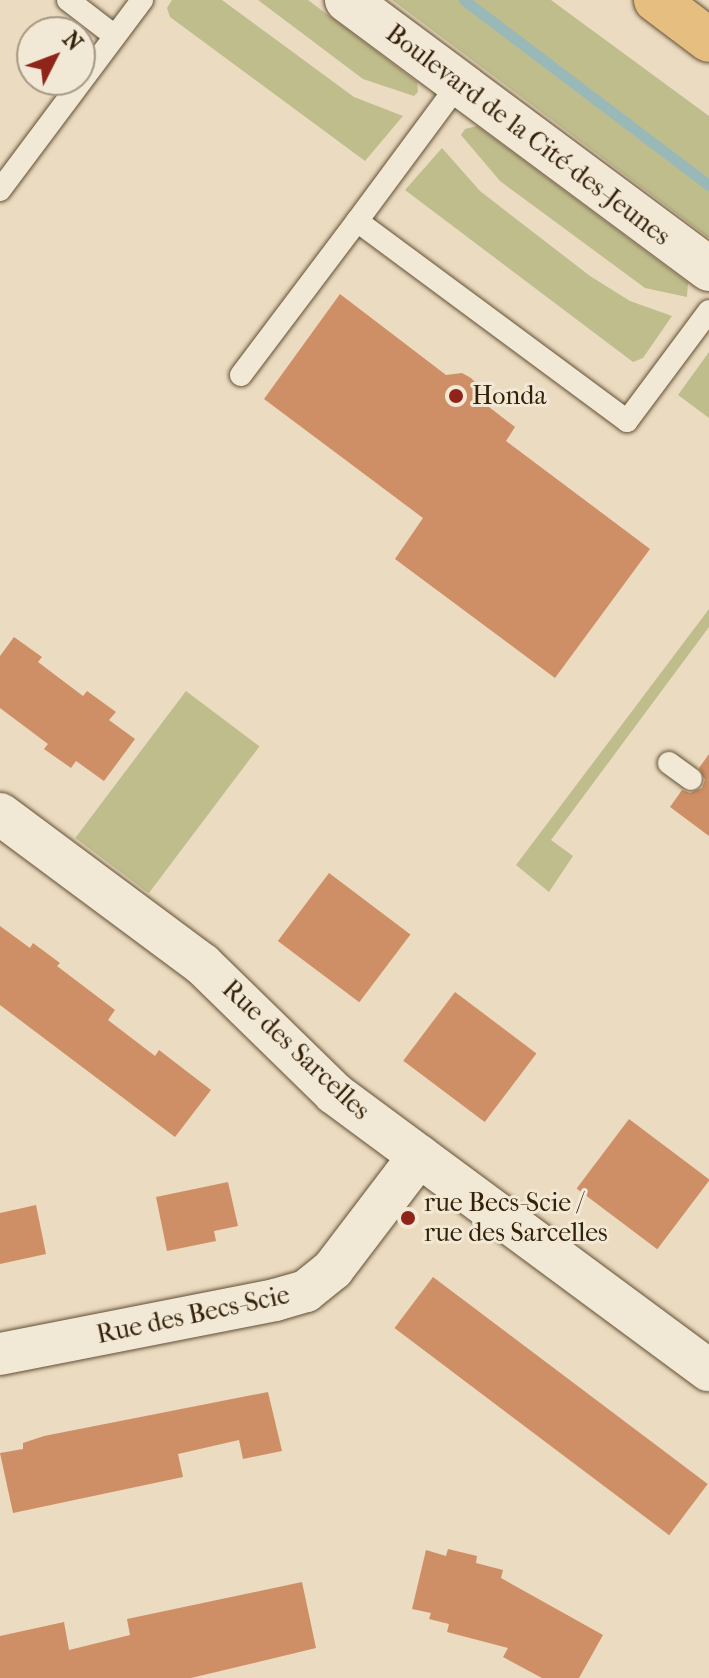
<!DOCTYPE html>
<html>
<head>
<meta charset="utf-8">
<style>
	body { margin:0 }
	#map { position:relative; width:709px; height:1678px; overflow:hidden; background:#ebdbc0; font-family:"IM FELL French Canon",serif }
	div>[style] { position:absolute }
	.green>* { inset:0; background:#c0bd8d; transform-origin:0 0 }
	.stream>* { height:11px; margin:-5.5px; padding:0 5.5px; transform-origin:5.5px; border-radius:5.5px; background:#99b9b9 }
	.building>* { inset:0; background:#cf8f66; transform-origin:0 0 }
	.roads { filter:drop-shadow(0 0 2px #625035) drop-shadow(0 0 2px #625035) }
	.service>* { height:22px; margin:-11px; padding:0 11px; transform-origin:11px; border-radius:11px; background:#f2e8d6 }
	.minor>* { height:42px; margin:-21px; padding:0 21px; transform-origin:21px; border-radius:21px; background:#f2e8d6 }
	.tertiary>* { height:44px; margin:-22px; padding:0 22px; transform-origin:22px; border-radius:22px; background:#f2e8d6 }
	.motorway>* { height:44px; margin:-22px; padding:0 22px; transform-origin:22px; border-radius:22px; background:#e6be80 }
	.dots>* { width:22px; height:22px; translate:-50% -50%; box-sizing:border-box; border:4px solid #f2e8d6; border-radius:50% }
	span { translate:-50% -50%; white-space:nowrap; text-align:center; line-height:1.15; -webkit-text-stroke:6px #f2e8d6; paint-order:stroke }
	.street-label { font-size:26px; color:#342107 }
	.poi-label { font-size:26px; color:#342107 }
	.left { translate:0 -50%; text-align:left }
	.north { position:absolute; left:16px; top:16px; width:80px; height:80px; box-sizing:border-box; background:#f2e8d6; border:2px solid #a69883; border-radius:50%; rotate:48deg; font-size:22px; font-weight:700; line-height:32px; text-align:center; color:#342107 }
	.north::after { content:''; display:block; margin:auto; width:28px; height:36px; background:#8f2418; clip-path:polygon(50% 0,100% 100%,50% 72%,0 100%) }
</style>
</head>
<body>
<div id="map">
	<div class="green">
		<div style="clip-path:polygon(172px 0,222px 0,354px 97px,403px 116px,365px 161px,170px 17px,167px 8px)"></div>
		<div style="clip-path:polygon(258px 0,308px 0,417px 82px,418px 92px,414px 96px,363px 79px)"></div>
		<div style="clip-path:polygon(392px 0,551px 0,709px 116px,709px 238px)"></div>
		<div style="clip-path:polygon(477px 126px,688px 283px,687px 297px,645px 288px,500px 181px,461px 135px,465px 129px)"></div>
		<div style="clip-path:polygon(442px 148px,480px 191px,590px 276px,630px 301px,672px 316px,643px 358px,633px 362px,405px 190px)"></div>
		<div style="clip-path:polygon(709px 352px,709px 418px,678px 395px)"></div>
		<div style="clip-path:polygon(709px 609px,709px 627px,551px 840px,573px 856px,549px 892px,516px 865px)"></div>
		<div style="left:186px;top:691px;width:92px;height:184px;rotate:37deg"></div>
	</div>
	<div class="stream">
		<div style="left:464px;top:0;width:307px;rotate:37.1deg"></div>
	</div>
	<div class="building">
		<div style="clip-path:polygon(340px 294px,446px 375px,462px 373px,471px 378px,478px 385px,480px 400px,515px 427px,506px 441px,650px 549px,555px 678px,395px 559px,423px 518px,264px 399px)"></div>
		<div style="clip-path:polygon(14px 637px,42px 657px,38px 662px,83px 696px,87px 691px,116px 712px,109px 720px,135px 739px,104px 781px,76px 761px,71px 768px,44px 749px,48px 744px,0 708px,0 656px)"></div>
		<div style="clip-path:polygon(709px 754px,709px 836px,670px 807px,682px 790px,690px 793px,702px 788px,705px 780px,699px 768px)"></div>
		<div style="left:329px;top:873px;width:102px;height:85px;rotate:37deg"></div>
		<div style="clip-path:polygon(0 926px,30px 948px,33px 943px,60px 963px,57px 966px,115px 1010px,108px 1020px,155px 1056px,159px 1050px,211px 1090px,175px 1137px,0 1005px)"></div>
		<div style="left:455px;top:992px;width:102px;height:86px;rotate:37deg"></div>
		<div style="left:629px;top:1119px;width:101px;height:87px;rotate:37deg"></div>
		<div style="clip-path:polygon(228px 1182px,238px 1226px,214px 1231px,216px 1241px,167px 1251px,156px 1197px)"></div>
		<div style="clip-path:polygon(36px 1205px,46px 1254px,0 1264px,0 1213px)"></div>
		<div style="left:433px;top:1277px;width:344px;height:64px;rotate:37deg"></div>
		<div style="clip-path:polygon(268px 1392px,282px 1451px,243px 1459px,239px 1440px,178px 1454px,183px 1477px,13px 1513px,0 1453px,23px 1449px,23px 1443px,44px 1436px)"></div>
		<div style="clip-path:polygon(448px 1549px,477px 1556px,476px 1563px,503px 1570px,501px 1578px,603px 1635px,579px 1678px,542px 1678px,503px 1657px,508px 1648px,447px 1632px,449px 1624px,429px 1619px,431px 1613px,412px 1609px,426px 1550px,446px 1556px)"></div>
		<div style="clip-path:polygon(302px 1582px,316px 1648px,191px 1678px,0 1678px,0 1636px,64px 1622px,69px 1650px,130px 1635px,127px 1619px)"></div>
	</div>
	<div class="roads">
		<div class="service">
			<div style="left:68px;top:0;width:59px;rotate:37.5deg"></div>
			<div style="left:460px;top:82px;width:173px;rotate:126.5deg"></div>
			<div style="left:357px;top:221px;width:336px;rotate:36.5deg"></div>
			<div style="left:627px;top:421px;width:137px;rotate:-53.3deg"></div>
			<div style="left:0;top:190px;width:237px;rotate:-53.2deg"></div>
			<div style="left:241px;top:375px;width:193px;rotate:-53deg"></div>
			<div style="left:669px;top:763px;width:27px;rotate:36deg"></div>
		</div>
		<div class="minor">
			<div style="left:0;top:814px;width:252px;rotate:36.6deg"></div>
			<div style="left:202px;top:964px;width:185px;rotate:44.3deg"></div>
			<div style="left:334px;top:1093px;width:466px;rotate:36.5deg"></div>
			<div style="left:0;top:1354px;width:280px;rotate:-11.1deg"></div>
			<div style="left:275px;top:1300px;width:32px;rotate:-16deg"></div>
			<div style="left:306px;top:1291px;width:35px;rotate:-39deg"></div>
			<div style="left:333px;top:1269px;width:142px;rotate:-52.7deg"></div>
		</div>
		<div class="tertiary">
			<div style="left:347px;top:0;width:451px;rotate:36.6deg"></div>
		</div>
		<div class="motorway">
			<div style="left:656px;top:0;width:66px;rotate:37deg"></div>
		</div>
	</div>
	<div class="dots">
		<div style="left:456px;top:396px;background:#8f2418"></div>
		<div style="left:408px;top:1218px;background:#8f2418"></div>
	</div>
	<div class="street-label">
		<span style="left:528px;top:135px;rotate:37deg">Boulevard de la Cité-des-Jeunes</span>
		<span style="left:296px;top:1050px;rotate:43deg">Rue des Sarcelles</span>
		<span style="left:193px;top:1315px;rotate:-12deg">Rue des Becs-Scie</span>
	</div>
	<div class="poi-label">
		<span class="left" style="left:472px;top:396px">Honda</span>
		<span class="left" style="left:424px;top:1218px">rue Becs-Scie /<br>rue des Sarcelles</span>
	</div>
	<div class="north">N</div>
</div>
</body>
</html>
